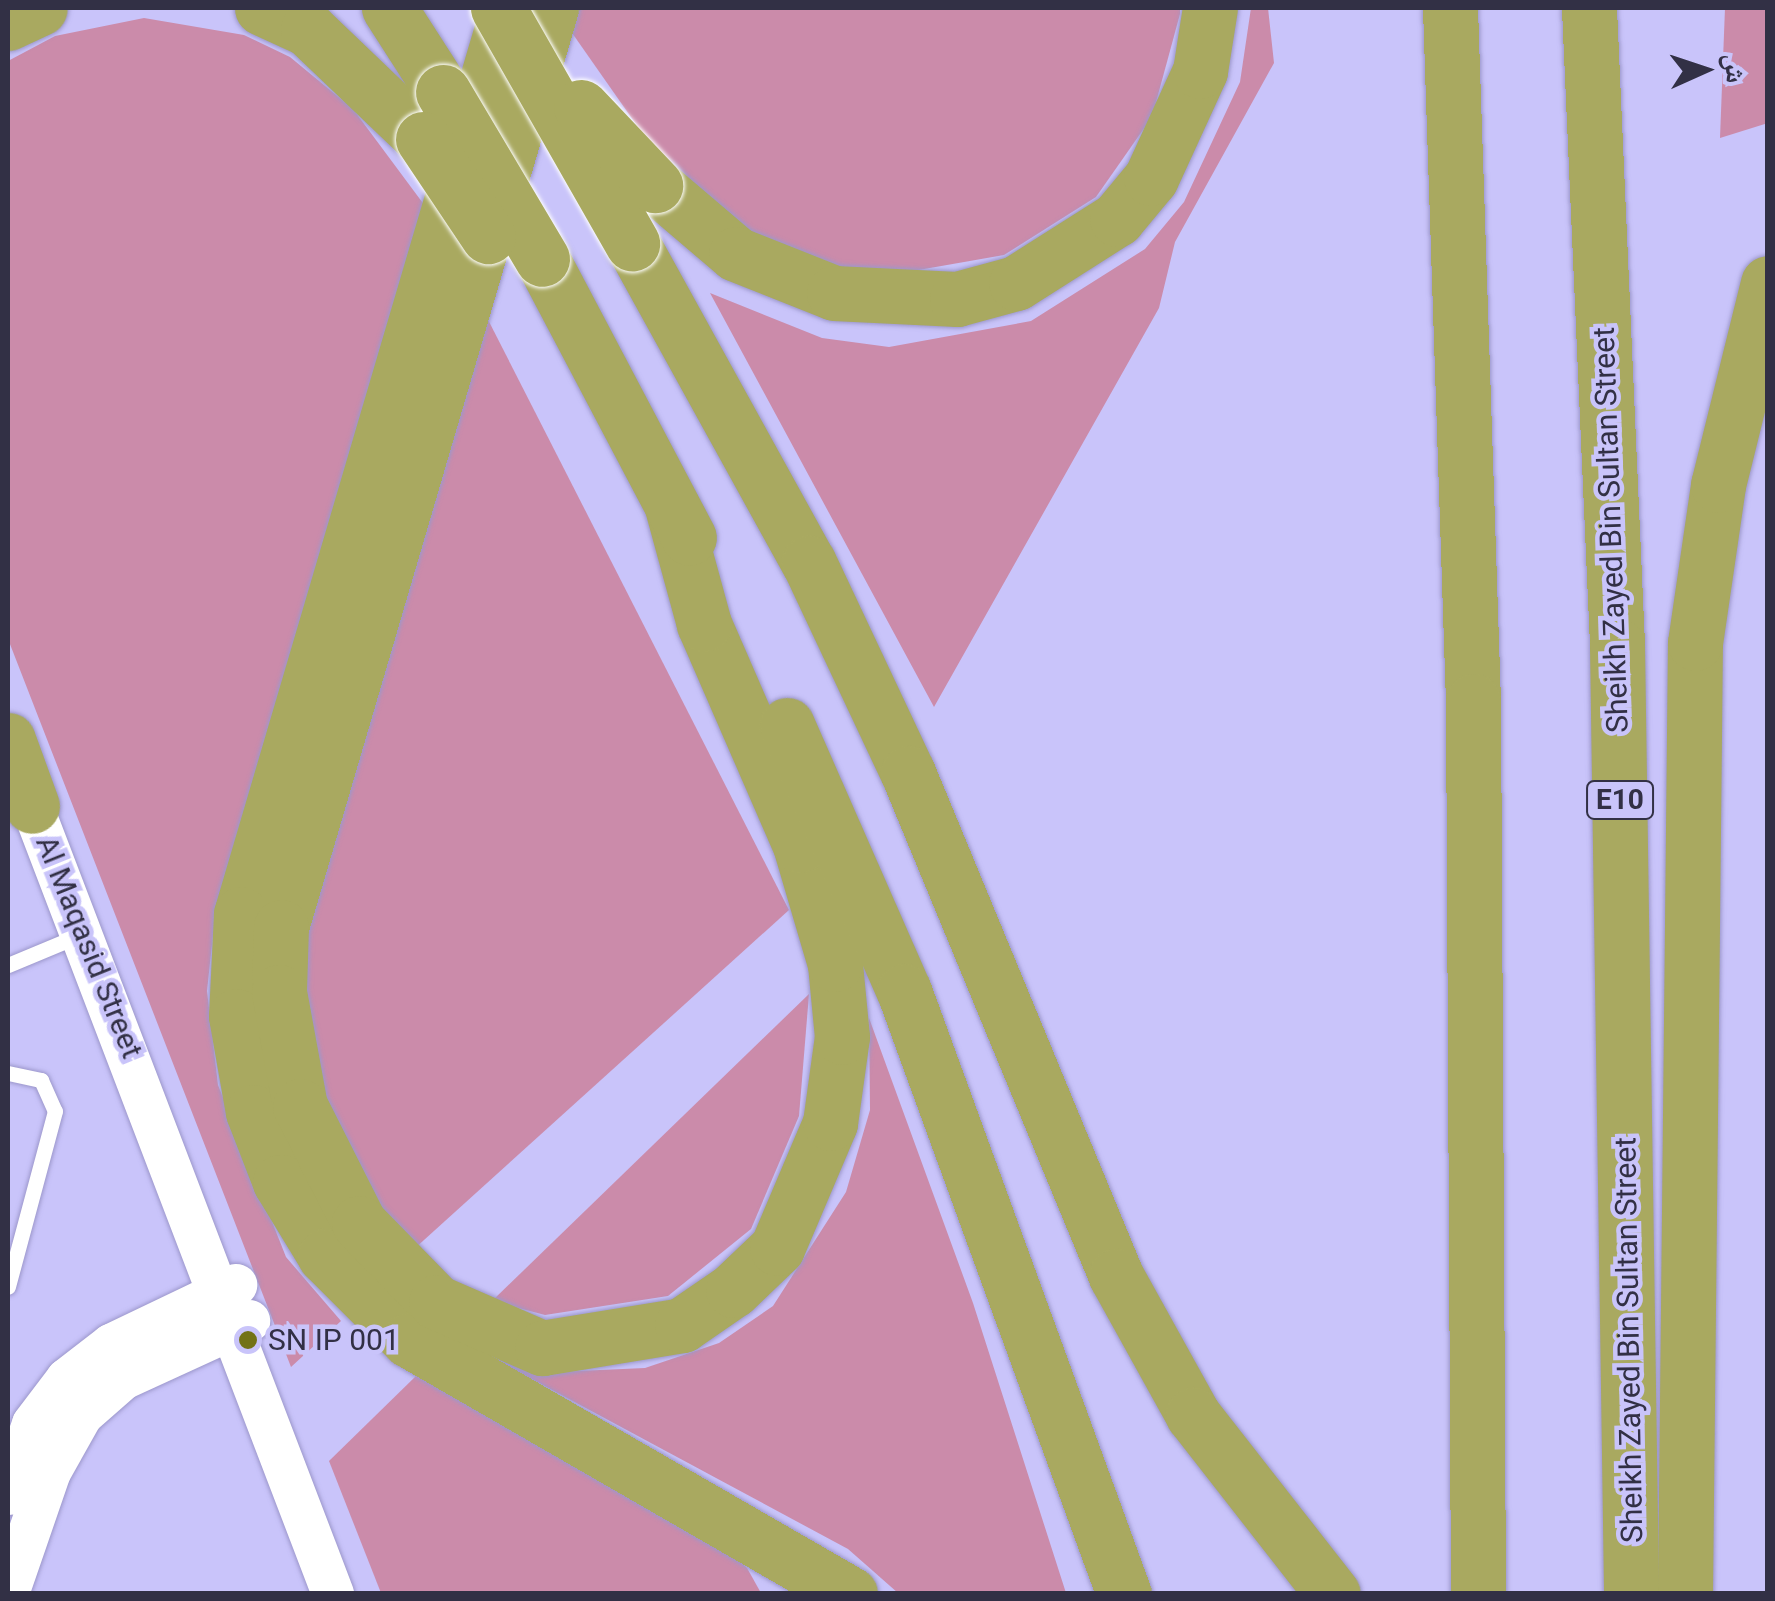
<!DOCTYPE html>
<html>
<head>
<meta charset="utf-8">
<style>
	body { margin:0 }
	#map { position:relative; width:1775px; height:1601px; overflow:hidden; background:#c9c4fa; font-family:Roboto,"Noto Naskh Arabic",sans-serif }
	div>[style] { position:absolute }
	.green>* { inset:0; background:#cb8baa }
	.roads { filter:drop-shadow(0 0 2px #9c97cb) drop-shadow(0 0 2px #9c97cb) }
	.lane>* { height:15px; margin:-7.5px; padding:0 7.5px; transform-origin:7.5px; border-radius:7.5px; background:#fff }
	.secondary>* { height:42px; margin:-21px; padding:0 21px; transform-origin:21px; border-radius:21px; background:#fff }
	.highway>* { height:55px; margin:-27.5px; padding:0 27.5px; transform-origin:27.5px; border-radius:27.5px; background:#a9a960 }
	.bridges { filter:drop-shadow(0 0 2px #fff) drop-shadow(0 0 2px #fff) }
	.highway-bridge>* { height:55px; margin:-27.5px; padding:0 27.5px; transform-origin:27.5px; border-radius:27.5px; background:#a9a960 }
	.dots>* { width:28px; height:28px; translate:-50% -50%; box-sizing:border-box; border:5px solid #c9c4fa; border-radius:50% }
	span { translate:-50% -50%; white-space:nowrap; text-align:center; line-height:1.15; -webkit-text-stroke:9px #c9c4fa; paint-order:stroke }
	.shield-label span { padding:2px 8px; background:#c9c4fa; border:2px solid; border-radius:8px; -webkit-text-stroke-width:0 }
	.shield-label { font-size:28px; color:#323045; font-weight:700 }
	.street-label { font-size:30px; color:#323045 }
	.poi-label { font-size:30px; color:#323045 }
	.left { translate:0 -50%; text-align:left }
	.frame { position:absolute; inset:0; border:10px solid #323045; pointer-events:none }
	.north { position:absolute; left:1655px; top:20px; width:100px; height:100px; -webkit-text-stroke:8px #c9c4fa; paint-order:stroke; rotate:87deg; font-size:28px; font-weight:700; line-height:40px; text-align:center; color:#323045 }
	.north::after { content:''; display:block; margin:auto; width:35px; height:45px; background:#323045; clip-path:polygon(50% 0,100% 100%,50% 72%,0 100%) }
</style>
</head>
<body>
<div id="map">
	<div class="green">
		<div style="clip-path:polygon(578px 8px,1180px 8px,1180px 14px,1152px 117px,1096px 197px,1004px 255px,890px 275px,837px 269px,746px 231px,654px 150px,570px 30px)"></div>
		<div style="clip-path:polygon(1251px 8px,1268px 8px,1274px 63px,1175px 242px,1159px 308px,934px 707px,710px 293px,822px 338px,889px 347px,1031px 321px,1145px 249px,1184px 202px,1240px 82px)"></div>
		<div style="clip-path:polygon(1725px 8px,1767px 8px,1768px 123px,1720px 138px)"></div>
		<div style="clip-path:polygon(144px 18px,244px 35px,290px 57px,353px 109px,428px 210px,215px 916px,207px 991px,218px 1085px,286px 1257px,341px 1321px,291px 1367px,8px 639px,8px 61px,55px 36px)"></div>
		<div style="clip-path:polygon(481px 306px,789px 910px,403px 1259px,311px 1107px,302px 932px)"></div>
		<div style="clip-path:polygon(809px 994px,799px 1116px,751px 1229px,668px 1296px,545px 1315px,492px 1301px)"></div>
		<div style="clip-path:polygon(869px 1018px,973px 1303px,1066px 1593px,898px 1593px,848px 1549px,465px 1343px,555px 1372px,645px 1368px,719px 1343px,773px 1306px,846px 1192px,870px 1110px)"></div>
		<div style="clip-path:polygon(416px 1376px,702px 1529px,747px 1568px,761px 1593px,381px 1593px,329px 1461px)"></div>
	</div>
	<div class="roads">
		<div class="lane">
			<div style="left:8px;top:965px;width:78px;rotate:-22.6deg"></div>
			<div style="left:8px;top:1073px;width:34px;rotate:12deg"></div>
			<div style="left:41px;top:1080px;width:34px;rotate:66deg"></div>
			<div style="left:55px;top:1111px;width:182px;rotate:105deg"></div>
		</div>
		<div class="secondary">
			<div style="left:32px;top:806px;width:844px;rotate:69.09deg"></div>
			<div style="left:8px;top:1494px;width:74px;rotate:-70.3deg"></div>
			<div style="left:33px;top:1424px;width:56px;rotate:-52.9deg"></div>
			<div style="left:67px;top:1379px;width:56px;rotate:-37.7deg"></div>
			<div style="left:111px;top:1345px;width:139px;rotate:-25.6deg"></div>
			<div style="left:8px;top:1594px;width:129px;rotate:-71deg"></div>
			<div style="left:50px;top:1472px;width:65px;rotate:-60.7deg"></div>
			<div style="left:82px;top:1415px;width:55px;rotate:-41.3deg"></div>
			<div style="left:123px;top:1379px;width:139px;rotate:-24.7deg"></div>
		</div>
		<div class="highway">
			<div style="left:262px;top:8px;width:51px;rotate:24.5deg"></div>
			<div style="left:308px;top:29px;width:159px;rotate:43.7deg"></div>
			<div style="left:389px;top:8px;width:100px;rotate:57.3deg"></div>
			<div style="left:508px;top:8px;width:945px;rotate:106.42deg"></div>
			<div style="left:241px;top:914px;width:102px;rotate:92.8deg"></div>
			<div style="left:236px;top:1016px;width:97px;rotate:80deg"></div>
			<div style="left:253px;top:1112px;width:75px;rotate:68.9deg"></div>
			<div style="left:280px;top:1182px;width:87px;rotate:58.7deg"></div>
			<div style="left:325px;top:1256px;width:119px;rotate:45deg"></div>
			<div style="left:409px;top:1340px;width:509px;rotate:29.94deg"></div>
			<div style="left:551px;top:8px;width:958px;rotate:106.37deg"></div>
			<div style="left:281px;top:927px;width:65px;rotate:91.8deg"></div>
			<div style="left:279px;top:992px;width:116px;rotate:79.6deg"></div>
			<div style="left:300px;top:1106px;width:131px;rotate:63.2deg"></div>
			<div style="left:359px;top:1223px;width:110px;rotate:45.7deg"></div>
			<div style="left:436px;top:1302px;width:116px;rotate:23.5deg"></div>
			<div style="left:542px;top:1348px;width:142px;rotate:-9.3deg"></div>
			<div style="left:682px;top:1325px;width:62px;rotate:-34.5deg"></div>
			<div style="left:733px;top:1290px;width:61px;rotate:-43.7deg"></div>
			<div style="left:777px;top:1248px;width:136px;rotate:-67deg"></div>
			<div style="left:830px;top:1123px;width:87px;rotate:-82.1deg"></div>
			<div style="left:842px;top:1037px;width:73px;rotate:-95.5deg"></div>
			<div style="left:835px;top:964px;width:124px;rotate:-106.4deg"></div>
			<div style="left:800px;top:845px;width:241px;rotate:-113.5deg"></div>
			<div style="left:704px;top:624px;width:121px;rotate:-105.3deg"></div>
			<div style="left:1450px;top:8px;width:693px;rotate:88.1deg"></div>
			<div style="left:1473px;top:701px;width:893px;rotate:89.68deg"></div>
			<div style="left:1589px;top:8px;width:638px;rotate:87.48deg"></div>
			<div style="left:1617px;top:645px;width:949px;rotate:89.15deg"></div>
			<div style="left:8px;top:23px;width:35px;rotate:-25deg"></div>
			<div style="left:655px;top:185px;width:106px;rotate:40.4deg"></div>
			<div style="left:736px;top:254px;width:105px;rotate:21.7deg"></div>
			<div style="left:834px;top:293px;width:123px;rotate:2.8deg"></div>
			<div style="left:957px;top:299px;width:61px;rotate:-15.2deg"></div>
			<div style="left:1016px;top:283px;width:120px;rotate:-32.4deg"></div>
			<div style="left:1117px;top:219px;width:53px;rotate:-50.3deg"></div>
			<div style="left:1151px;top:178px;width:118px;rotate:-65.4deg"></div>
			<div style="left:1200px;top:71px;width:64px;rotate:-81deg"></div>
			<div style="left:632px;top:243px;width:366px;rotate:61.1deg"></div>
			<div style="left:809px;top:563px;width:232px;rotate:64.8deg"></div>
			<div style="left:908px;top:773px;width:544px;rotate:67.53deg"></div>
			<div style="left:1116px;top:1276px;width:159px;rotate:61deg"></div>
			<div style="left:1193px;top:1415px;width:227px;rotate:52deg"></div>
			<div style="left:542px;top:259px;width:315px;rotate:62.2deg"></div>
			<div style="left:787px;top:725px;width:291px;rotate:66.3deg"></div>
			<div style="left:904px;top:991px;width:642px;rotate:69.96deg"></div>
			<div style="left:8px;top:740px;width:70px;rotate:70deg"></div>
			<div style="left:1685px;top:1594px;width:951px;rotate:-89.4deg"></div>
			<div style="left:1695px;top:643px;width:160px;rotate:-81.7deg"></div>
			<div style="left:1718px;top:485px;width:208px;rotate:-76.1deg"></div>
		</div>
	</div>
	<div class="bridges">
		<div class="highway-bridge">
			<div style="left:498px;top:8px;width:271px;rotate:60.3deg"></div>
			<div style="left:443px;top:92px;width:194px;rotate:59.3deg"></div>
			<div style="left:581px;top:107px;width:108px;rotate:46.5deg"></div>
			<div style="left:423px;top:139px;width:117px;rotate:56.2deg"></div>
		</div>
	</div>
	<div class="dots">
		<div style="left:248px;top:1340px;background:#737216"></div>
	</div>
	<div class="shield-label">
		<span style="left:1620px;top:800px">E10</span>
	</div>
	<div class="street-label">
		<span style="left:1611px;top:530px;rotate:-92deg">Sheikh Zayed Bin Sultan Street</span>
		<span style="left:89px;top:947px;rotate:68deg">Al Maqasid Street</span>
		<span style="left:1629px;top:1340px;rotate:-91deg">Sheikh Zayed Bin Sultan Street</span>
	</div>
	<div class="poi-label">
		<span class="left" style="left:268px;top:1340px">SN IP 001</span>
	</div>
	<div class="frame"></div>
	<div class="north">ش</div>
</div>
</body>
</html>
